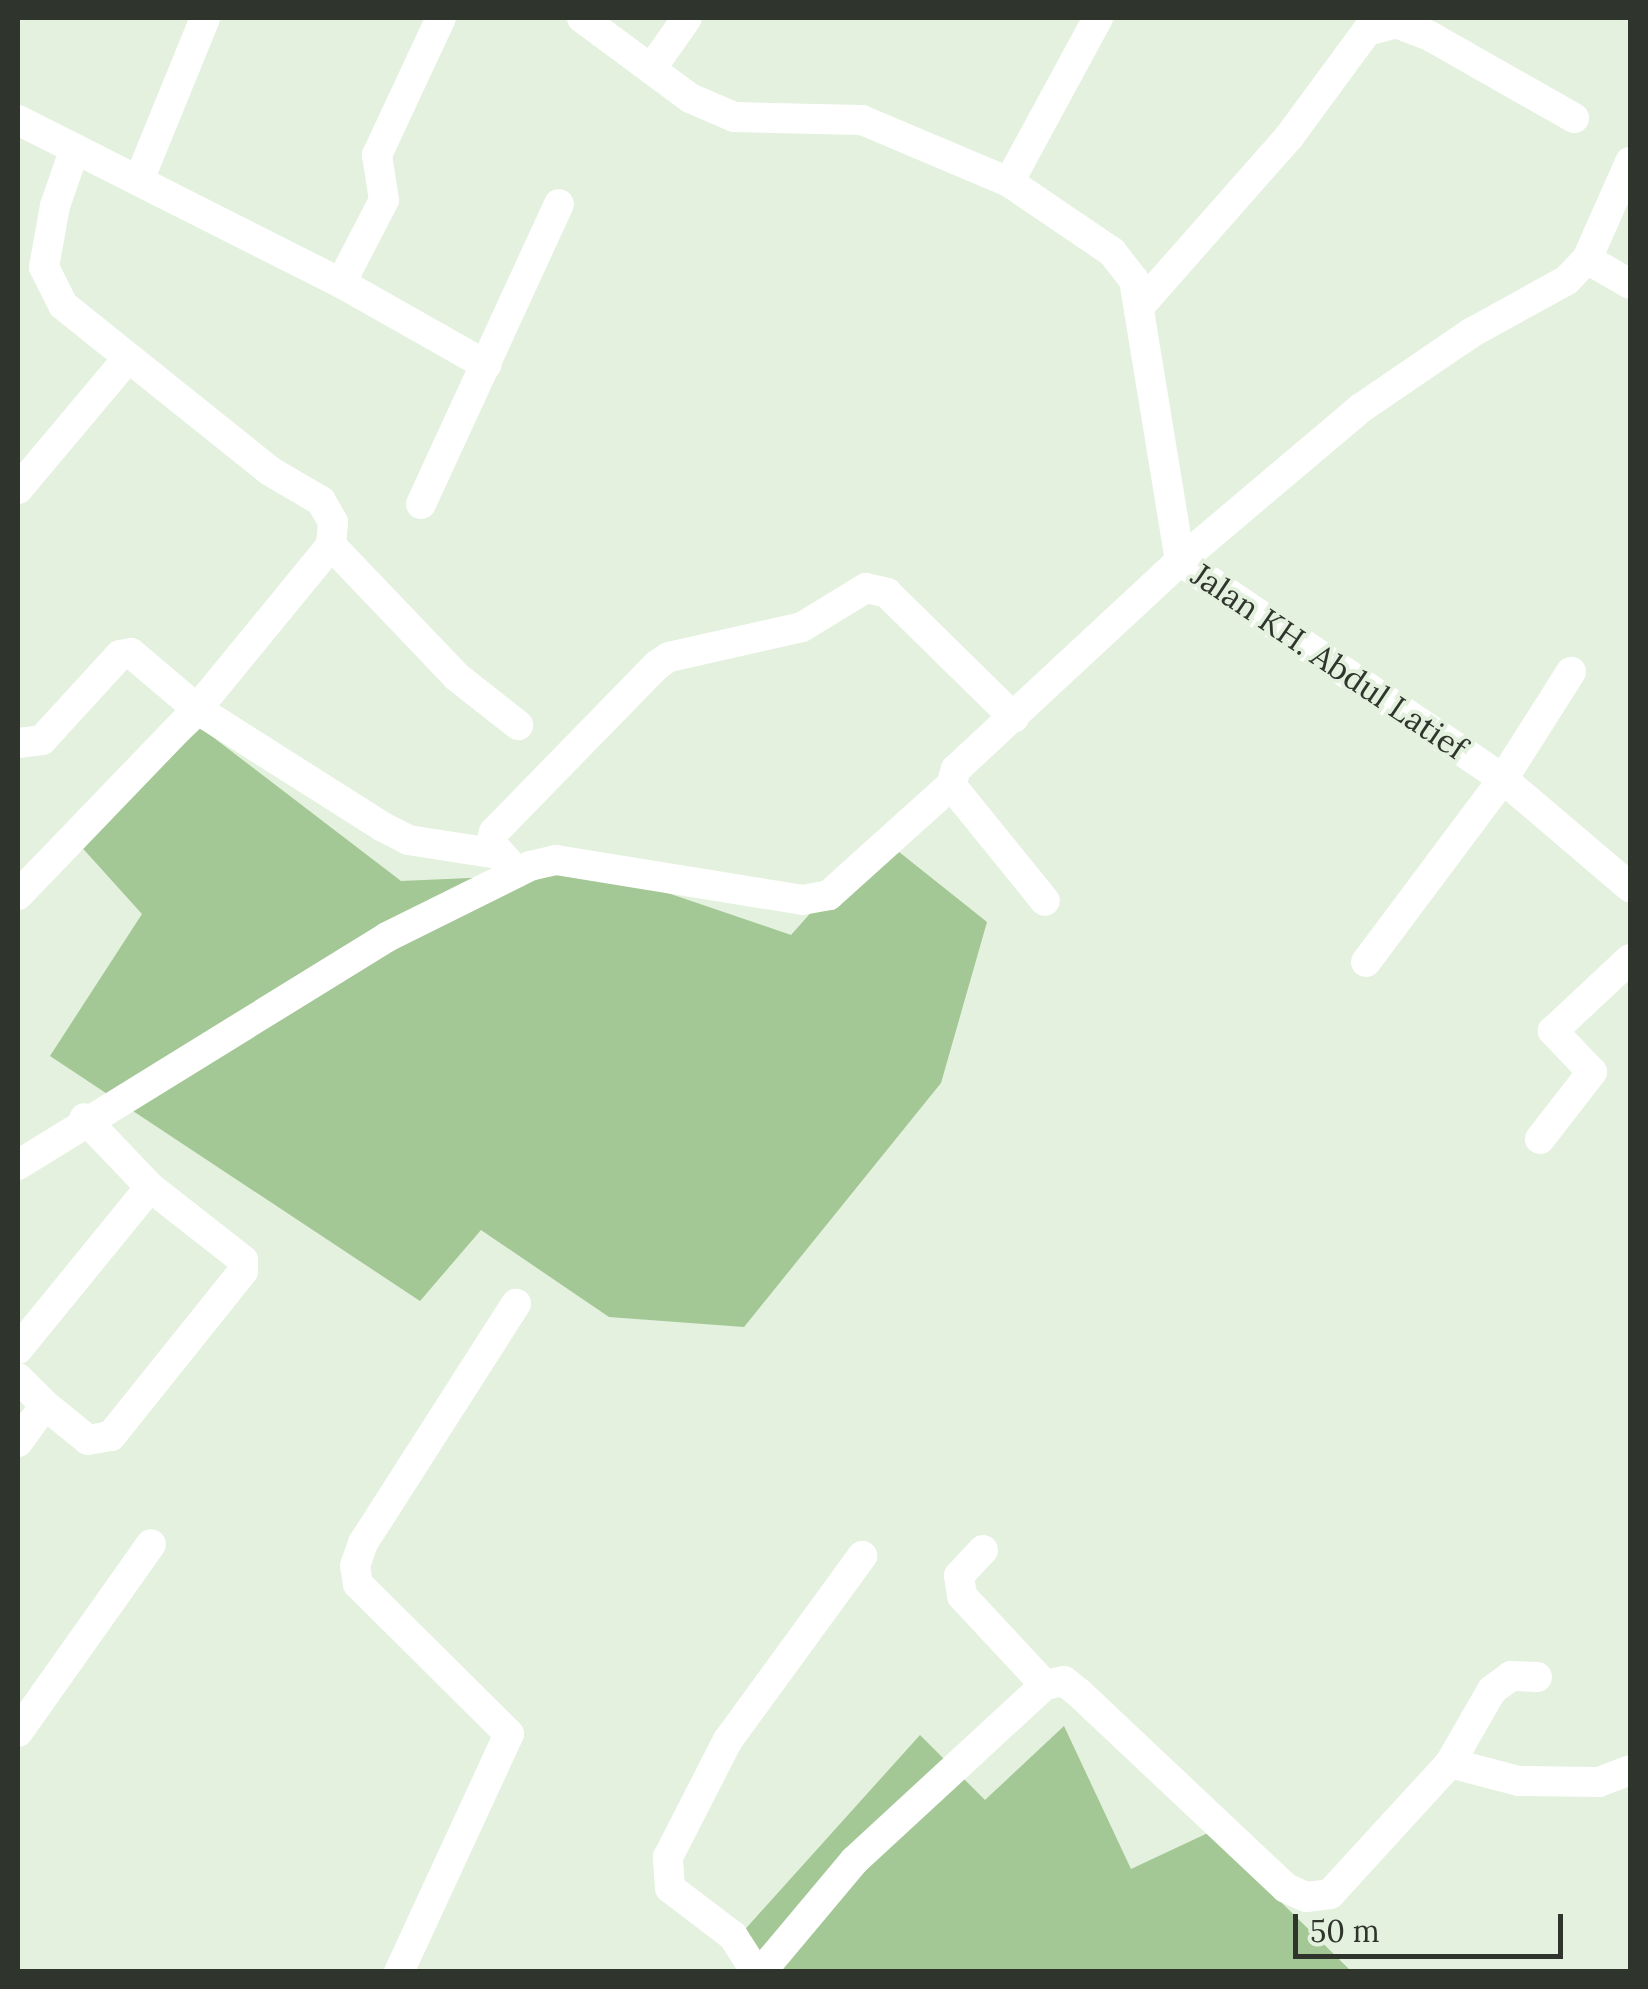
<!DOCTYPE html>
<html>
<head>
<meta charset="utf-8">
<style>
	body { margin:0 }
	#map { position:relative; width:1648px; height:1989px; overflow:hidden; background:#e3f1de; font-family:Lora,serif }
	div>[style] { position:absolute }
	.green>* { inset:0; background:#a3c795 }
	.street>* { height:30px; margin:-15px; padding:0 15px; transform-origin:15px; border-radius:15px; background:#fff }
	span { translate:-50% -50%; white-space:nowrap; text-align:center; line-height:1.15; -webkit-text-stroke:8px #e3f1de; paint-order:stroke }
	.street-label { font-size:32px; color:#2f352d }
	.frame { position:absolute; inset:0; border:20px solid #2f352d; pointer-events:none }
	.scale { position:absolute; left:1293px; top:1914px; width:270px; height:45px; box-sizing:border-box; border:5px solid #2f352d; border-top:0; padding-left:12px; font-size:30px; line-height:35px; white-space:nowrap; color:#2f352d; -webkit-text-stroke:8px #e3f1de; paint-order:stroke }
</style>
</head>
<body>
<div id="map">
	<div class="green">
		<div style="clip-path:polygon(201px 728px,401px 881px,606px 872px,791px 935px,879px 836px,987px 922px,941px 1083px,744px 1327px,609px 1317px,481px 1230px,420px 1301px,50px 1056px,142px 914px,77px 842px)"></div>
		<div style="clip-path:polygon(1064px 1726px,1131px 1869px,1210px 1832px,1351px 1971px,779px 1971px,740px 1935px,920px 1735px,985px 1800px)"></div>
	</div>
	<div class="street">
		<div style="left:582px;top:18px;width:134px;rotate:36.5deg"></div>
		<div style="left:690px;top:98px;width:48px;rotate:23.4deg"></div>
		<div style="left:734px;top:117px;width:128px;rotate:1.3deg"></div>
		<div style="left:862px;top:120px;width:160px;rotate:22.9deg"></div>
		<div style="left:1009px;top:182px;width:125px;rotate:34.2deg"></div>
		<div style="left:1112px;top:252px;width:36px;rotate:52deg"></div>
		<div style="left:1134px;top:280px;width:285px;rotate:80.7deg"></div>
		<div style="left:1180px;top:561px;width:306px;rotate:137.1deg"></div>
		<div style="left:956px;top:769px;width:17px;rotate:107deg"></div>
		<div style="left:951px;top:785px;width:149px;rotate:51deg"></div>
		<div style="left:651px;top:69px;width:62px;rotate:-54.8deg"></div>
		<div style="left:18px;top:120px;width:362px;rotate:26.8deg"></div>
		<div style="left:341px;top:283px;width:167px;rotate:29.5deg"></div>
		<div style="left:1630px;top:162px;width:106px;rotate:113.9deg"></div>
		<div style="left:1587px;top:259px;width:29px;rotate:134deg"></div>
		<div style="left:1567px;top:280px;width:110px;rotate:151.1deg"></div>
		<div style="left:1471px;top:333px;width:133px;rotate:145.7deg"></div>
		<div style="left:1361px;top:408px;width:237px;rotate:139.8deg"></div>
		<div style="left:1180px;top:561px;width:390px;rotate:34deg"></div>
		<div style="left:1503px;top:779px;width:167px;rotate:40.4deg"></div>
		<div style="left:139px;top:180px;width:175px;rotate:-67.8deg"></div>
		<div style="left:1009px;top:182px;width:187px;rotate:-61.5deg"></div>
		<div style="left:1587px;top:259px;width:50px;rotate:30.2deg"></div>
		<div style="left:341px;top:283px;width:93px;rotate:-62.6deg"></div>
		<div style="left:384px;top:200px;width:46px;rotate:-98.8deg"></div>
		<div style="left:377px;top:155px;width:151px;rotate:-65deg"></div>
		<div style="left:1139px;top:307px;width:227px;rotate:-48.6deg"></div>
		<div style="left:1289px;top:137px;width:132px;rotate:-53.7deg"></div>
		<div style="left:1367px;top:31px;width:30px;rotate:-15deg"></div>
		<div style="left:1396px;top:23px;width:34px;rotate:21deg"></div>
		<div style="left:1428px;top:35px;width:168px;rotate:29.6deg"></div>
		<div style="left:18px;top:489px;width:171px;rotate:-50deg"></div>
		<div style="left:421px;top:504px;width:330px;rotate:-65.3deg"></div>
		<div style="left:331px;top:545px;width:182px;rotate:46.3deg"></div>
		<div style="left:457px;top:677px;width:78px;rotate:38.2deg"></div>
		<div style="left:18px;top:743px;width:24px;rotate:-7deg"></div>
		<div style="left:42px;top:740px;width:115px;rotate:-47.5deg"></div>
		<div style="left:120px;top:655px;width:11px;rotate:-10deg"></div>
		<div style="left:131px;top:653px;width:87px;rotate:40.3deg"></div>
		<div style="left:197px;top:709px;width:220px;rotate:32.4deg"></div>
		<div style="left:383px;top:827px;width:28px;rotate:27deg"></div>
		<div style="left:408px;top:840px;width:91px;rotate:8.8deg"></div>
		<div style="left:517px;top:872px;width:39px;rotate:-132deg"></div>
		<div style="left:491px;top:843px;width:11px;rotate:-75deg"></div>
		<div style="left:494px;top:832px;width:233px;rotate:-45.7deg"></div>
		<div style="left:657px;top:665px;width:14px;rotate:-34deg"></div>
		<div style="left:669px;top:657px;width:136px;rotate:-12.7deg"></div>
		<div style="left:802px;top:627px;width:75px;rotate:-31.4deg"></div>
		<div style="left:866px;top:588px;width:22px;rotate:13deg"></div>
		<div style="left:887px;top:593px;width:178px;rotate:44.5deg"></div>
		<div style="left:18px;top:895px;width:258px;rotate:-46.1deg"></div>
		<div style="left:197px;top:709px;width:212px;rotate:-50.7deg"></div>
		<div style="left:331px;top:545px;width:23px;rotate:-85deg"></div>
		<div style="left:333px;top:522px;width:24px;rotate:-120deg"></div>
		<div style="left:321px;top:501px;width:59px;rotate:-149.5deg"></div>
		<div style="left:270px;top:471px;width:265px;rotate:-141.3deg"></div>
		<div style="left:63px;top:305px;width:42px;rotate:-116.6deg"></div>
		<div style="left:44px;top:267px;width:62px;rotate:-79.8deg"></div>
		<div style="left:55px;top:206px;width:61px;rotate:-71deg"></div>
		<div style="left:1366px;top:962px;width:229px;rotate:-53.2deg"></div>
		<div style="left:1503px;top:779px;width:127px;rotate:-57.6deg"></div>
		<div style="left:1540px;top:1139px;width:85px;rotate:-52.2deg"></div>
		<div style="left:1592px;top:1072px;width:57px;rotate:-133.6deg"></div>
		<div style="left:1553px;top:1031px;width:105px;rotate:-43.1deg"></div>
		<div style="left:18px;top:1165px;width:434px;rotate:-31.7deg"></div>
		<div style="left:387px;top:937px;width:160px;rotate:-26.4deg"></div>
		<div style="left:530px;top:866px;width:27px;rotate:-13deg"></div>
		<div style="left:556px;top:860px;width:249px;rotate:9.2deg"></div>
		<div style="left:802px;top:900px;width:27px;rotate:-10deg"></div>
		<div style="left:829px;top:895px;width:164px;rotate:-42deg"></div>
		<div style="left:18px;top:1349px;width:209px;rotate:-50.8deg"></div>
		<div style="left:18px;top:1378px;width:38px;rotate:45deg"></div>
		<div style="left:45px;top:1405px;width:46px;rotate:126.1deg"></div>
		<div style="left:45px;top:1405px;width:55px;rotate:39.1deg"></div>
		<div style="left:88px;top:1440px;width:23px;rotate:-10deg"></div>
		<div style="left:111px;top:1436px;width:211px;rotate:-51.3deg"></div>
		<div style="left:243px;top:1271px;width:11px;rotate:-90deg"></div>
		<div style="left:243px;top:1260px;width:118px;rotate:-141.9deg"></div>
		<div style="left:150px;top:1187px;width:95px;rotate:-133.7deg"></div>
		<div style="left:983px;top:1550px;width:35px;rotate:133deg"></div>
		<div style="left:959px;top:1576px;width:20px;rotate:81deg"></div>
		<div style="left:962px;top:1596px;width:122px;rotate:47deg"></div>
		<div style="left:18px;top:1732px;width:230px;rotate:-54.7deg"></div>
		<div style="left:1450px;top:1763px;width:71px;rotate:14.6deg"></div>
		<div style="left:1519px;top:1781px;width:80px;rotate:0.7deg"></div>
		<div style="left:1599px;top:1782px;width:33px;rotate:-21deg"></div>
		<div style="left:399px;top:1972px;width:262px;rotate:-65.2deg"></div>
		<div style="left:509px;top:1734px;width:213px;rotate:-135.2deg"></div>
		<div style="left:358px;top:1584px;width:18px;rotate:-99deg"></div>
		<div style="left:355px;top:1566px;width:24px;rotate:-71deg"></div>
		<div style="left:363px;top:1543px;width:284px;rotate:-57.4deg"></div>
		<div style="left:756px;top:1972px;width:43px;rotate:-122.6deg"></div>
		<div style="left:733px;top:1936px;width:79px;rotate:-142.7deg"></div>
		<div style="left:670px;top:1888px;width:31px;rotate:-94deg"></div>
		<div style="left:668px;top:1857px;width:131px;rotate:-62.9deg"></div>
		<div style="left:728px;top:1740px;width:228px;rotate:-53.9deg"></div>
		<div style="left:761px;top:1972px;width:145px;rotate:-50deg"></div>
		<div style="left:854px;top:1861px;width:260px;rotate:-42.7deg"></div>
		<div style="left:1045px;top:1685px;width:19px;rotate:-12deg"></div>
		<div style="left:1064px;top:1681px;width:19px;rotate:39deg"></div>
		<div style="left:1079px;top:1693px;width:284px;rotate:43.3deg"></div>
		<div style="left:1286px;top:1888px;width:22px;rotate:24deg"></div>
		<div style="left:1306px;top:1897px;width:24px;rotate:-7deg"></div>
		<div style="left:1330px;top:1894px;width:178px;rotate:-47.5deg"></div>
		<div style="left:1450px;top:1763px;width:84px;rotate:-60.1deg"></div>
		<div style="left:1492px;top:1690px;width:24px;rotate:-36deg"></div>
		<div style="left:1511px;top:1676px;width:26px;rotate:2deg"></div>
	</div>
	<div class="street-label">
		<span style="left:1329px;top:662px;rotate:34deg">Jalan KH. Abdul Latief</span>
	</div>
	<div class="frame"></div>
	<div class="scale">50 m</div>
</div>
</body>
</html>
